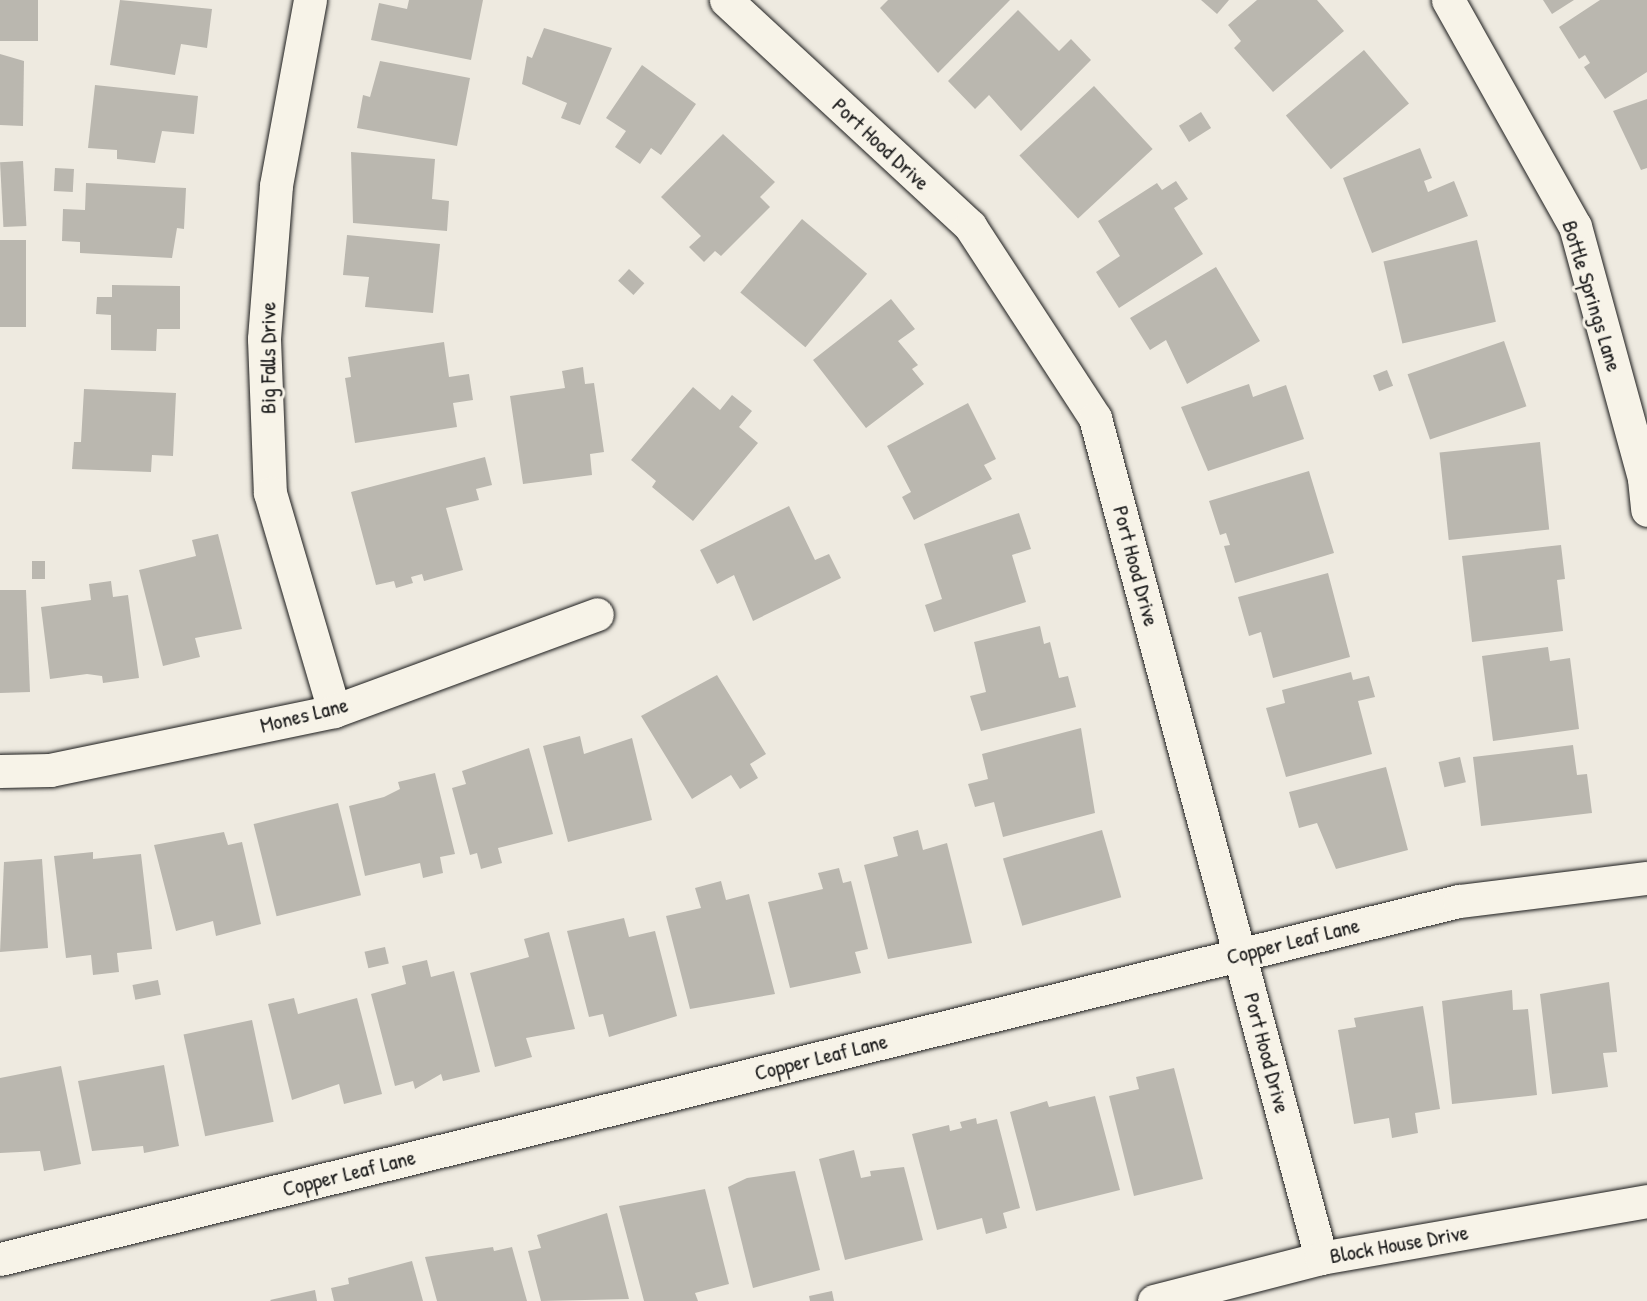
<!DOCTYPE html>
<html>
<head>
<meta charset="utf-8">
<style>
	body { margin:0 }
	#map { position:relative; width:1647px; height:1301px; overflow:hidden; background:#eeeae0; font-family:"Patrick Hand",sans-serif }
	div>[style] { position:absolute }
	.building>* { inset:0; background:#bab7af; transform-origin:0 0 }
	.roads { filter:drop-shadow(0 0 2px #1c1c1c) drop-shadow(0 0 2px #1c1c1c) }
	.minor>* { height:33px; margin:-16.5px; padding:0 16.5px; transform-origin:16.5px; border-radius:16.5px; background:#f7f3e8 }
	.tertiary>* { height:33px; margin:-16.5px; padding:0 16.5px; transform-origin:16.5px; border-radius:16.5px; background:#f7f3e8 }
	span { translate:-50% -50%; white-space:nowrap; text-align:center; line-height:1.15; -webkit-text-stroke:6px #f7f3e8; paint-order:stroke }
	.street-label { font-size:22px; color:#1c1c1c }
</style>
</head>
<body>
<div id="map">
	<div class="building">
		<div style="left:0;top:0;width:38px;height:41px"></div>
		<div style="clip-path:polygon(120px 0,212px 9px,207px 48px,181px 44px,175px 75px,110px 65px)"></div>
		<div style="clip-path:polygon(409px 0,483px 0,471px 60px,371px 40px,379px 3px,407px 9px)"></div>
		<div style="clip-path:polygon(888px 0,1010px 0,938px 73px,880px 8px)"></div>
		<div style="clip-path:polygon(1201px 0,1229px 0,1217px 14px)"></div>
		<div style="clip-path:polygon(1257px 0,1317px 0,1344px 31px,1273px 92px,1234px 48px,1241px 41px,1228px 25px)"></div>
		<div style="clip-path:polygon(1543px 0,1574px 0,1552px 14px)"></div>
		<div style="clip-path:polygon(1600px 0,1647px 0,1647px 72px,1605px 99px,1584px 67px,1590px 63px,1585px 55px,1579px 59px,1559px 27px)"></div>
		<div style="clip-path:polygon(1018px 10px,1059px 51px,1071px 39px,1091px 60px,1021px 131px,989px 95px,975px 109px,948px 81px)"></div>
		<div style="clip-path:polygon(544px 28px,612px 48px,580px 125px,561px 118px,567px 103px,522px 84px,527px 56px,532px 58px)"></div>
		<div style="left:1364px;top:50px;width:70px;height:102px;rotate:50deg"></div>
		<div style="clip-path:polygon(0 54px,24px 61px,23px 126px,0 125px)"></div>
		<div style="clip-path:polygon(380px 61px,470px 78px,457px 146px,357px 128px,363px 95px,370px 97px)"></div>
		<div style="clip-path:polygon(642px 65px,696px 104px,661px 155px,651px 148px,640px 164px,615px 147px,626px 131px,606px 118px)"></div>
		<div style="clip-path:polygon(95px 85px,198px 96px,194px 134px,162px 131px,155px 163px,117px 159px,117px 150px,88px 148px)"></div>
		<div style="left:1094px;top:86px;width:86px;height:102px;rotate:47deg"></div>
		<div style="clip-path:polygon(1647px 99px,1647px 168px,1641px 170px,1613px 111px)"></div>
		<div style="left:1201px;top:112px;width:19px;height:26px;rotate:58deg"></div>
		<div style="clip-path:polygon(723px 134px,775px 182px,760px 197px,770px 207px,721px 256px,715px 251px,704px 262px,689px 247px,701px 236px,661px 197px)"></div>
		<div style="clip-path:polygon(1420px 148px,1432px 178px,1424px 181px,1428px 192px,1454px 181px,1468px 216px,1372px 253px,1343px 178px)"></div>
		<div style="clip-path:polygon(351px 152px,435px 159px,432px 199px,449px 201px,447px 231px,353px 223px)"></div>
		<div style="left:23px;top:161px;width:65px;height:23px;rotate:87deg"></div>
		<div style="left:55px;top:168px;width:19px;height:23px;rotate:3deg"></div>
		<div style="clip-path:polygon(1176px 181px,1188px 199px,1174px 208px,1203px 254px,1119px 308px,1096px 272px,1120px 256px,1098px 221px,1157px 183px,1162px 190px)"></div>
		<div style="clip-path:polygon(86px 183px,186px 188px,184px 229px,177px 228px,172px 258px,80px 253px,80px 242px,62px 241px,63px 209px,85px 210px)"></div>
		<div style="left:802px;top:219px;width:85px;height:96px;rotate:40deg"></div>
		<div style="clip-path:polygon(347px 235px,440px 244px,433px 313px,365px 307px,369px 277px,343px 275px)"></div>
		<div style="left:0;top:240px;width:26px;height:87px"></div>
		<div style="left:1477px;top:240px;width:84px;height:96px;rotate:77deg"></div>
		<div style="clip-path:polygon(1216px 267px,1260px 341px,1187px 384px,1166px 340px,1150px 350px,1130px 318px)"></div>
		<div style="left:629px;top:269px;width:21px;height:16px;rotate:43deg"></div>
		<div style="clip-path:polygon(112px 285px,180px 286px,180px 329px,157px 329px,156px 351px,111px 350px,111px 315px,96px 314px,97px 297px,112px 297px)"></div>
		<div style="clip-path:polygon(891px 299px,915px 329px,898px 341px,918px 365px,912px 369px,924px 384px,866px 428px,813px 360px)"></div>
		<div style="left:1504px;top:341px;width:69px;height:102px;rotate:71deg"></div>
		<div style="clip-path:polygon(444px 342px,449px 377px,469px 374px,473px 400px,453px 403px,457px 427px,355px 443px,345px 378px,351px 377px,348px 357px)"></div>
		<div style="clip-path:polygon(583px 367px,585px 384px,594px 383px,604px 452px,590px 454px,592px 475px,523px 484px,510px 396px,565px 388px,562px 371px)"></div>
		<div style="left:1387px;top:370px;width:17px;height:15px;rotate:69deg"></div>
		<div style="clip-path:polygon(1249px 384px,1253px 397px,1286px 385px,1304px 439px,1208px 471px,1181px 407px)"></div>
		<div style="clip-path:polygon(693px 387px,720px 410px,732px 395px,752px 411px,739px 427px,758px 443px,693px 521px,652px 487px,656px 481px,631px 460px)"></div>
		<div style="clip-path:polygon(84px 389px,176px 393px,173px 456px,152px 455px,151px 472px,72px 469px,74px 442px,81px 442px)"></div>
		<div style="clip-path:polygon(968px 403px,996px 459px,984px 465px,992px 479px,914px 520px,902px 497px,911px 492px,887px 446px)"></div>
		<div style="left:1540px;top:442px;width:88px;height:101px;rotate:84deg"></div>
		<div style="clip-path:polygon(485px 457px,492px 485px,476px 489px,479px 500px,446px 508px,463px 570px,424px 581px,422px 574px,411px 577px,413px 583px,396px 588px,394px 581px,376px 585px,351px 492px)"></div>
		<div style="clip-path:polygon(1309px 471px,1334px 553px,1235px 583px,1224px 546px,1230px 545px,1226px 533px,1220px 535px,1209px 501px)"></div>
		<div style="clip-path:polygon(789px 506px,815px 560px,829px 554px,841px 578px,753px 621px,734px 575px,717px 584px,700px 550px)"></div>
		<div style="clip-path:polygon(1019px 513px,1031px 549px,1012px 555px,1026px 602px,934px 632px,925px 605px,942px 599px,924px 544px)"></div>
		<div style="clip-path:polygon(218px 534px,242px 629px,195px 638px,200px 657px,163px 666px,139px 570px,196px 556px,192px 540px)"></div>
		<div style="clip-path:polygon(1561px 545px,1565px 579px,1557px 580px,1563px 631px,1472px 642px,1462px 556px)"></div>
		<div style="left:45px;top:561px;width:18px;height:13px;rotate:90deg"></div>
		<div style="clip-path:polygon(1328px 573px,1350px 657px,1273px 678px,1261px 632px,1249px 636px,1238px 597px)"></div>
		<div style="clip-path:polygon(111px 581px,113px 597px,128px 595px,139px 678px,103px 683px,102px 676px,87px 674px,50px 679px,41px 607px,91px 600px,89px 584px)"></div>
		<div style="clip-path:polygon(0 590px,26px 590px,30px 692px,0 693px)"></div>
		<div style="clip-path:polygon(1040px 626px,1044px 644px,1050px 642px,1059px 678px,1068px 676px,1076px 707px,981px 731px,970px 696px,986px 692px,974px 642px)"></div>
		<div style="clip-path:polygon(1548px 647px,1550px 661px,1570px 658px,1579px 729px,1493px 741px,1482px 656px)"></div>
		<div style="clip-path:polygon(1351px 672px,1353px 680px,1369px 676px,1375px 697px,1358px 701px,1372px 754px,1286px 777px,1266px 708px,1285px 703px,1282px 690px)"></div>
		<div style="clip-path:polygon(717px 675px,766px 754px,750px 764px,758px 778px,740px 789px,731px 775px,692px 799px,641px 716px)"></div>
		<div style="clip-path:polygon(1081px 728px,1095px 813px,1003px 837px,994px 802px,975px 807px,968px 784px,988px 779px,982px 754px)"></div>
		<div style="clip-path:polygon(580px 736px,584px 754px,632px 738px,652px 820px,568px 842px,543px 746px)"></div>
		<div style="clip-path:polygon(1573px 745px,1577px 775px,1587px 774px,1592px 813px,1481px 826px,1473px 757px)"></div>
		<div style="clip-path:polygon(529px 748px,553px 834px,498px 848px,502px 863px,481px 869px,477px 853px,470px 855px,452px 788px,466px 784px,462px 771px)"></div>
		<div style="left:1460px;top:757px;width:26px;height:22px;rotate:77deg"></div>
		<div style="clip-path:polygon(1386px 767px,1408px 850px,1336px 869px,1317px 823px,1299px 828px,1289px 792px)"></div>
		<div style="clip-path:polygon(435px 773px,455px 854px,440px 857px,443px 873px,423px 878px,420px 863px,365px 876px,349px 806px,384px 797px,400px 789px,398px 782px)"></div>
		<div style="left:338px;top:803px;width:95px;height:87px;rotate:76deg"></div>
		<div style="clip-path:polygon(918px 830px,923px 850px,947px 843px,972px 943px,888px 959px,864px 865px,898px 856px,893px 837px)"></div>
		<div style="left:1102px;top:830px;width:70px;height:103px;rotate:74deg"></div>
		<div style="clip-path:polygon(224px 832px,228px 845px,242px 842px,261px 924px,216px 936px,213px 921px,176px 931px,154px 845px)"></div>
		<div style="clip-path:polygon(93px 852px,93px 859px,141px 854px,152px 949px,117px 953px,119px 972px,93px 975px,91px 955px,66px 958px,54px 856px)"></div>
		<div style="clip-path:polygon(42px 859px,48px 948px,0 952px,4px 862px)"></div>
		<div style="clip-path:polygon(839px 868px,843px 883px,851px 881px,868px 949px,855px 952px,861px 973px,790px 988px,768px 902px,823px 889px,818px 873px)"></div>
		<div style="clip-path:polygon(721px 881px,726px 900px,749px 894px,775px 994px,690px 1009px,666px 916px,701px 908px,695px 888px)"></div>
		<div style="clip-path:polygon(624px 918px,629px 937px,655px 931px,677px 1016px,609px 1037px,603px 1014px,589px 1017px,567px 931px)"></div>
		<div style="clip-path:polygon(549px 932px,575px 1029px,526px 1038px,532px 1057px,495px 1067px,470px 973px,529px 957px,524px 939px)"></div>
		<div style="left:385px;top:947px;width:17px;height:21px;rotate:77deg"></div>
		<div style="clip-path:polygon(427px 960px,431px 977px,454px 971px,480px 1072px,443px 1081px,441px 1074px,415px 1089px,413px 1081px,395px 1086px,371px 994px,406px 984px,402px 966px)"></div>
		<div style="left:158px;top:980px;width:15px;height:26px;rotate:79deg"></div>
		<div style="clip-path:polygon(1609px 982px,1617px 1052px,1603px 1053px,1608px 1087px,1552px 1094px,1540px 994px)"></div>
		<div style="clip-path:polygon(1512px 990px,1513px 1010px,1528px 1009px,1537px 1095px,1452px 1104px,1442px 1001px)"></div>
		<div style="clip-path:polygon(294px 998px,298px 1014px,357px 998px,382px 1094px,344px 1104px,339px 1084px,292px 1100px,268px 1004px)"></div>
		<div style="clip-path:polygon(1423px 1006px,1440px 1109px,1415px 1113px,1418px 1133px,1392px 1138px,1389px 1118px,1354px 1124px,1338px 1030px,1356px 1027px,1354px 1018px)"></div>
		<div style="left:252px;top:1020px;width:104px;height:70px;rotate:78deg"></div>
		<div style="clip-path:polygon(164px 1065px,179px 1146px,144px 1153px,143px 1146px,92px 1151px,78px 1081px)"></div>
		<div style="clip-path:polygon(61px 1066px,81px 1164px,44px 1171px,40px 1151px,0 1153px,0 1078px)"></div>
		<div style="clip-path:polygon(1174px 1068px,1203px 1179px,1134px 1196px,1109px 1096px,1139px 1089px,1136px 1077px)"></div>
		<div style="clip-path:polygon(1095px 1096px,1120px 1190px,1036px 1211px,1010px 1112px,1047px 1101px,1049px 1107px)"></div>
		<div style="clip-path:polygon(976px 1118px,977px 1124px,997px 1119px,1020px 1208px,1003px 1213px,1007px 1228px,986px 1234px,982px 1218px,937px 1230px,912px 1134px,949px 1125px,950px 1131px,962px 1128px,960px 1122px)"></div>
		<div style="clip-path:polygon(854px 1150px,861px 1178px,871px 1176px,870px 1171px,904px 1167px,923px 1240px,845px 1260px,819px 1159px)"></div>
		<div style="clip-path:polygon(795px 1171px,820px 1270px,753px 1288px,728px 1187px,747px 1178px)"></div>
		<div style="clip-path:polygon(705px 1189px,729px 1284px,695px 1293px,698px 1301px,644px 1301px,619px 1206px)"></div>
		<div style="clip-path:polygon(607px 1213px,629px 1299px,541px 1301px,528px 1251px,541px 1248px,537px 1235px)"></div>
		<div style="clip-path:polygon(493px 1247px,494px 1251px,512px 1247px,527px 1301px,437px 1301px,425px 1257px)"></div>
		<div style="clip-path:polygon(412px 1261px,423px 1301px,334px 1301px,331px 1288px,349px 1284px,348px 1278px)"></div>
		<div style="clip-path:polygon(315px 1290px,317px 1301px,271px 1301px,270px 1300px)"></div>
		<div style="clip-path:polygon(832px 1291px,834px 1301px,810px 1301px,809px 1296px)"></div>
	</div>
	<div class="roads">
		<div class="minor">
			<div style="left:310px;top:0;width:189px;rotate:100.4deg"></div>
			<div style="left:276px;top:186px;width:153px;rotate:94.5deg"></div>
			<div style="left:264px;top:339px;width:154px;rotate:87.8deg"></div>
			<div style="left:270px;top:493px;width:227px;rotate:73.6deg"></div>
			<div style="left:726px;top:0;width:333px;rotate:42.8deg"></div>
			<div style="left:970px;top:226px;width:229px;rotate:56.9deg"></div>
			<div style="left:1095px;top:418px;width:870px;rotate:74.94deg"></div>
			<div style="left:1448px;top:0;width:259px;rotate:60.7deg"></div>
			<div style="left:1575px;top:226px;width:262px;rotate:74.7deg"></div>
			<div style="left:1644px;top:479px;width:31px;rotate:84deg"></div>
			<div style="left:0;top:771px;width:50px;rotate:-1.1deg"></div>
			<div style="left:50px;top:770px;width:290px;rotate:-11.7deg"></div>
			<div style="left:334px;top:711px;width:280px;rotate:-20.2deg"></div>
			<div style="left:0;top:1259px;width:1502px;rotate:-13.79deg"></div>
			<div style="left:1459px;top:901px;width:189px;rotate:-7deg"></div>
		</div>
		<div class="tertiary">
			<div style="left:1154px;top:1301px;width:172px;rotate:-14.4deg"></div>
			<div style="left:1321px;top:1258px;width:331px;rotate:-9.9deg"></div>
		</div>
	</div>
	<div class="street-label">
		<span style="left:881px;top:144px;rotate:43deg">Port Hood Drive</span>
		<span style="left:1592px;top:296px;rotate:73deg">Bottle Springs Lane</span>
		<span style="left:268px;top:358px;rotate:-90deg">Big Falls Drive</span>
		<span style="left:1136px;top:566px;rotate:75deg">Port Hood Drive</span>
		<span style="left:304px;top:715px;rotate:-14deg">Mones Lane</span>
		<span style="left:1293px;top:941px;rotate:-14deg">Copper Leaf Lane</span>
		<span style="left:1267px;top:1053px;rotate:75deg">Port Hood Drive</span>
		<span style="left:821px;top:1057px;rotate:-14deg">Copper Leaf Lane</span>
		<span style="left:349px;top:1173px;rotate:-14deg">Copper Leaf Lane</span>
		<span style="left:1399px;top:1244px;rotate:-10deg">Block House Drive</span>
	</div>
</div>
</body>
</html>
